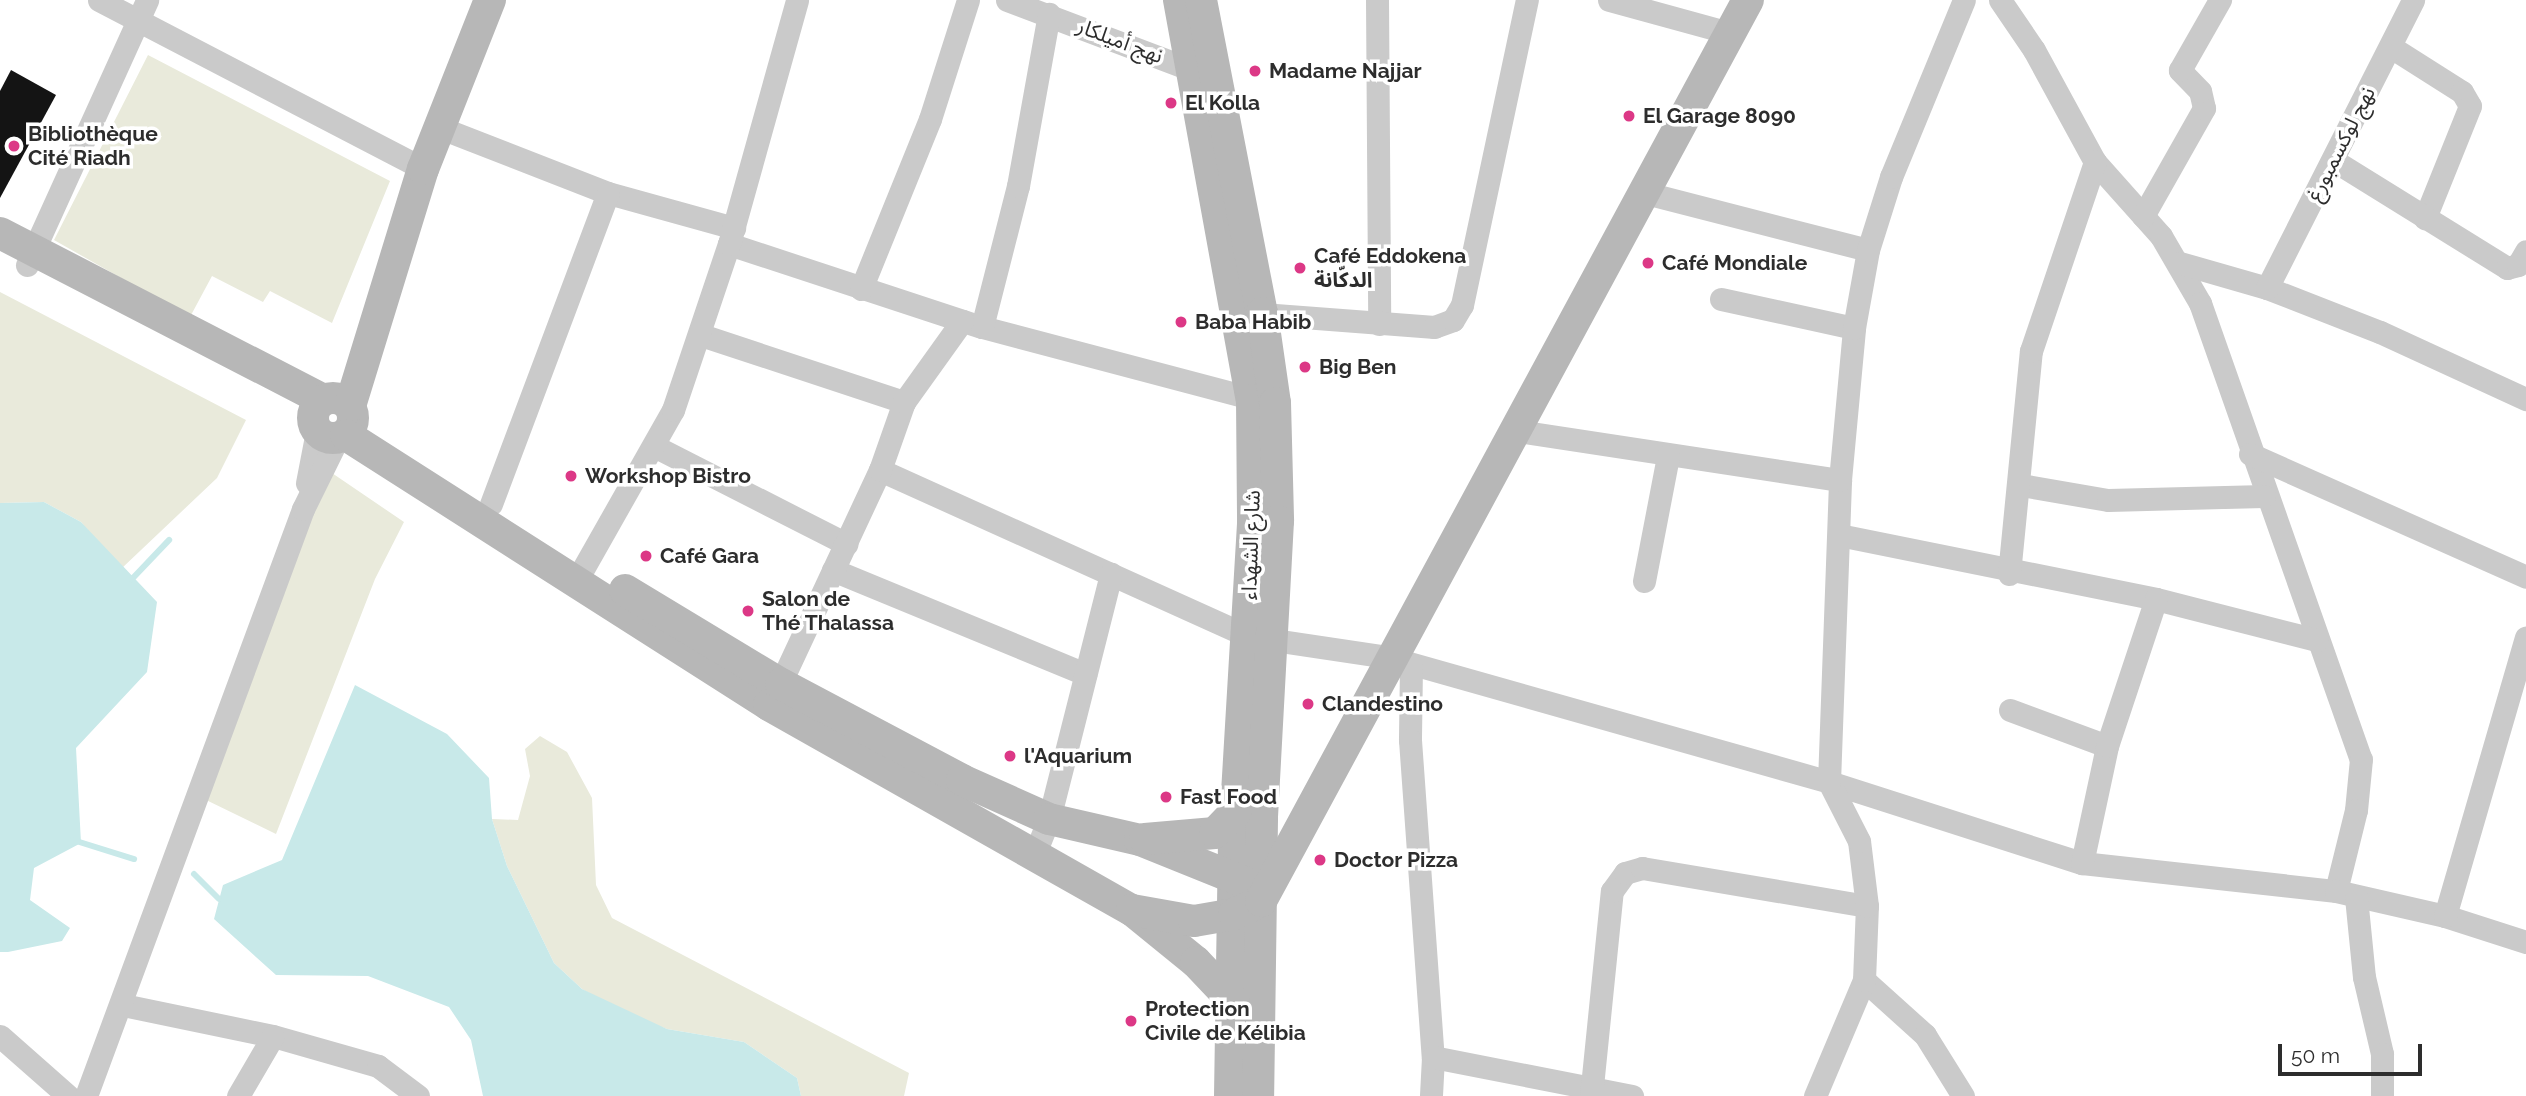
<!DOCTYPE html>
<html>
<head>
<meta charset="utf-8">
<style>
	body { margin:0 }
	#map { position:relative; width:2526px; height:1096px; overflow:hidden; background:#fff; font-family:Raleway,"Noto Sans Arabic",sans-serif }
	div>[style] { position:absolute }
	.green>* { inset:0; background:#e9eadb }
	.water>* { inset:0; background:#c8e9e9 }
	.stream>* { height:6px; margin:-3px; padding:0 3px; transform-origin:3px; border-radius:3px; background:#c8e9e9 }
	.building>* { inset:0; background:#141414 }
	.street>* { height:23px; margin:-11.5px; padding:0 11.5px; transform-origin:11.5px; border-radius:11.5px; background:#cacaca }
	.secondary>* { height:32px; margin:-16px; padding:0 16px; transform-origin:16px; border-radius:16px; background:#b7b7b7 }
	.secondary>.ring { margin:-16px; padding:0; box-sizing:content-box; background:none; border:32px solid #b7b7b7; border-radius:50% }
	.dots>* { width:19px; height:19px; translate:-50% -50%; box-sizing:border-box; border:4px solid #fff; border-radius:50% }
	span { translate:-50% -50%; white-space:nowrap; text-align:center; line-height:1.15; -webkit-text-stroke:7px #fff; paint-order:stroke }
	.street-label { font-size:21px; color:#2d2d2d }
	.poi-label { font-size:21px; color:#2d2d2d; font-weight:700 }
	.left { translate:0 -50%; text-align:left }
	.scale { position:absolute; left:2278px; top:1044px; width:144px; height:32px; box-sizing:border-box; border:4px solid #2d2d2d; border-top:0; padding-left:9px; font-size:21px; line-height:24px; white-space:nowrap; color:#2d2d2d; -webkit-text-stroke:5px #fff; paint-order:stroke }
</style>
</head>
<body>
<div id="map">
	<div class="green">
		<div style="clip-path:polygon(148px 55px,390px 181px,332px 323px,270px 291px,263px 302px,212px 276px,190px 317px,54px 240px)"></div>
		<div style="clip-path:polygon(0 292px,246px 420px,217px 478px,121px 569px,81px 522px,44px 502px,0 503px)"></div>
		<div style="clip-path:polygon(329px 471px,404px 522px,375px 579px,276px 834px,202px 798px)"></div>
		<div style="clip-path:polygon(540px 736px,567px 752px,592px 798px,596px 885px,612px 918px,909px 1073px,904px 1096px,801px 1096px,797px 1078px,744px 1042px,667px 1029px,619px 1011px,582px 989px,554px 963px,507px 866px,492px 819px,518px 820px,530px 776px,525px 749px)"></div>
	</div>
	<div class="water">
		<div style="clip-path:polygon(44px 502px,81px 522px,157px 602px,147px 672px,76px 748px,81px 843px,34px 868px,30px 900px,70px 928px,62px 941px,8px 952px,0 952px,0 503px)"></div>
		<div style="clip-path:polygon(355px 685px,447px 734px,489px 778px,492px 819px,507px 866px,554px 963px,582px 989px,667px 1029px,744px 1042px,797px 1078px,801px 1096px,483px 1096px,471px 1040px,449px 1007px,368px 976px,276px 975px,214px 919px,223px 885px,282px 860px)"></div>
	</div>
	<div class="stream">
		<div style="left:132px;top:579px;width:54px;rotate:-46.5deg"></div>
		<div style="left:73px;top:840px;width:64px;rotate:17.3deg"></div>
		<div style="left:194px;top:874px;width:35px;rotate:45deg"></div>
	</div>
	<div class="building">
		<div style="clip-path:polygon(11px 70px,56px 95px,0 198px,0 91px)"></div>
	</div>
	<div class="street">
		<div style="left:99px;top:0;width:365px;rotate:27.5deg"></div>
		<div style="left:1007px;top:0;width:198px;rotate:20.7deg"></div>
		<div style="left:1377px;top:0;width:324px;rotate:89.6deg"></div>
		<div style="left:1609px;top:0;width:125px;rotate:15.3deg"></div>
		<div style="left:2000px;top:0;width:60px;rotate:55.8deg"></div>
		<div style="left:2034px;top:50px;width:128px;rotate:61.4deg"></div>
		<div style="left:2095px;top:162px;width:99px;rotate:48.3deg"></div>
		<div style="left:2161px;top:236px;width:78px;rotate:59.8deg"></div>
		<div style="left:2200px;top:303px;width:484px;rotate:70.6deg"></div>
		<div style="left:2361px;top:759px;width:51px;rotate:95.6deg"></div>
		<div style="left:2356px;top:810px;width:83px;rotate:103.9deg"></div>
		<div style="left:2391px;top:47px;width:84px;rotate:32.4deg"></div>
		<div style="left:2462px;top:92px;width:16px;rotate:60deg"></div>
		<div style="left:2470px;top:106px;width:121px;rotate:111.9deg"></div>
		<div style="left:441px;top:128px;width:179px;rotate:21.3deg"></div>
		<div style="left:608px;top:193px;width:131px;rotate:15.5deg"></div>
		<div style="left:2333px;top:160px;width:205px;rotate:31.8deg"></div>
		<div style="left:2507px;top:268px;width:11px;rotate:-15deg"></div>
		<div style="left:2518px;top:265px;width:16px;rotate:-60deg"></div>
		<div style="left:1642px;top:192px;width:233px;rotate:14.4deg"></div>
		<div style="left:2143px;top:216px;width:124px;rotate:-60.5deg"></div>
		<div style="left:2204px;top:108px;width:17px;rotate:-103deg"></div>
		<div style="left:2200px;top:91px;width:29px;rotate:-134deg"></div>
		<div style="left:2180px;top:70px;width:81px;rotate:-60.3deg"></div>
		<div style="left:729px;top:244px;width:266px;rotate:18.2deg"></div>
		<div style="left:982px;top:327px;width:294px;rotate:14.8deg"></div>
		<div style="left:2180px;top:263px;width:91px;rotate:16deg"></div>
		<div style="left:2267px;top:288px;width:121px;rotate:21.3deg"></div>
		<div style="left:2380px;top:332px;width:161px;rotate:24.7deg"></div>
		<div style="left:27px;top:265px;width:291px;rotate:-65.6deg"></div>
		<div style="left:2267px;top:288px;width:323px;rotate:-63.1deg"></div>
		<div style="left:861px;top:289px;width:183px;rotate:-67.9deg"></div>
		<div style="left:930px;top:119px;width:125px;rotate:-72.3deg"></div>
		<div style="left:1721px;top:299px;width:136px;rotate:12.3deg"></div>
		<div style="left:1249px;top:313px;width:186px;rotate:4.3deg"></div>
		<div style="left:1434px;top:327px;width:20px;rotate:-20deg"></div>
		<div style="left:1453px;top:320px;width:17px;rotate:-59deg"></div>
		<div style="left:1462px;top:305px;width:312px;rotate:-78deg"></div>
		<div style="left:982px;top:327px;width:146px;rotate:-75.7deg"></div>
		<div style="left:1018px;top:186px;width:175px;rotate:-79.8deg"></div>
		<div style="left:701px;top:335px;width:214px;rotate:18.3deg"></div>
		<div style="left:1512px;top:430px;width:332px;rotate:8.7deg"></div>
		<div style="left:654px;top:446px;width:216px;rotate:27deg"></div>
		<div style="left:2250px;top:454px;width:302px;rotate:24deg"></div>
		<div style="left:880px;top:470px;width:403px;rotate:24.3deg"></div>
		<div style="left:1247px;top:636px;width:143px;rotate:8.5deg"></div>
		<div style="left:1388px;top:657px;width:458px;rotate:15.8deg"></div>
		<div style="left:1829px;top:782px;width:266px;rotate:17.8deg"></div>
		<div style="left:2082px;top:863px;width:256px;rotate:6.3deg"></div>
		<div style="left:2336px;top:891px;width:112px;rotate:12.9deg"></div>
		<div style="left:2445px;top:916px;width:85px;rotate:17.8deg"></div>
		<div style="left:307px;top:483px;width:53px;rotate:-79.1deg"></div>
		<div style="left:2021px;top:485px;width:88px;rotate:9.8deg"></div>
		<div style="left:2108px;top:500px;width:156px;rotate:-1.5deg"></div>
		<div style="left:491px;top:504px;width:332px;rotate:-69.4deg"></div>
		<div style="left:1839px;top:535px;width:323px;rotate:11.4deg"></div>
		<div style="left:2156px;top:599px;width:166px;rotate:14.3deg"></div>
		<div style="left:833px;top:570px;width:273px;rotate:22.4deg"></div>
		<div style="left:2009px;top:574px;width:224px;rotate:-84.4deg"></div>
		<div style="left:2031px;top:351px;width:200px;rotate:-71.3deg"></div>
		<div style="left:1644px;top:581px;width:127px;rotate:-79.1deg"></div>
		<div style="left:575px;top:583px;width:199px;rotate:-60.5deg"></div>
		<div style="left:673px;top:410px;width:175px;rotate:-71.4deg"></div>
		<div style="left:729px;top:244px;width:253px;rotate:-74.4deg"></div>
		<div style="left:1411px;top:665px;width:75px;rotate:90.8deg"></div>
		<div style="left:1410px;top:740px;width:318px;rotate:85.9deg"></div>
		<div style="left:1433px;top:1057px;width:39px;rotate:93deg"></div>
		<div style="left:774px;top:697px;width:251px;rotate:-65deg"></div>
		<div style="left:880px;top:470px;width:72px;rotate:-70.6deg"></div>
		<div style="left:904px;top:402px;width:100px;rotate:-54.4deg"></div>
		<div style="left:2010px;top:710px;width:103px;rotate:20.4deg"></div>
		<div style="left:1035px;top:853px;width:37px;rotate:-68deg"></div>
		<div style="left:1049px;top:819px;width:253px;rotate:-75.8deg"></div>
		<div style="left:2082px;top:863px;width:120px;rotate:-77.9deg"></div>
		<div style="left:2107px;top:746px;width:155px;rotate:-71.6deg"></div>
		<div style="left:2356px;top:897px;width:80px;rotate:84.3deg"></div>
		<div style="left:2364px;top:977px;width:79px;rotate:76.8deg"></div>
		<div style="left:2382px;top:1054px;width:42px;rotate:90deg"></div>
		<div style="left:2445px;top:916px;width:290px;rotate:-73.8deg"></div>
		<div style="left:1864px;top:980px;width:82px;rotate:42deg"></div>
		<div style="left:1925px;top:1035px;width:72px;rotate:58.1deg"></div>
		<div style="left:123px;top:1005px;width:153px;rotate:11.7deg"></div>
		<div style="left:273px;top:1036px;width:109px;rotate:15.9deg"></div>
		<div style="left:378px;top:1066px;width:50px;rotate:36.9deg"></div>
		<div style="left:0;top:1036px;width:91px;rotate:41.4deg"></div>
		<div style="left:1433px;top:1057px;width:203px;rotate:11.1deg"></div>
		<div style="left:86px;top:1096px;width:626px;rotate:-69.71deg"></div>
		<div style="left:303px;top:509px;width:79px;rotate:-63.8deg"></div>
		<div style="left:238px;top:1096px;width:69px;rotate:-59.7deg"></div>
		<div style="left:1591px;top:1096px;width:206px;rotate:-84.2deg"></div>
		<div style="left:1612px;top:891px;width:22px;rotate:-54deg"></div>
		<div style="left:1625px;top:873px;width:18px;rotate:-16deg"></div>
		<div style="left:1642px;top:868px;width:228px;rotate:9.6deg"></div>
		<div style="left:1815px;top:1096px;width:126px;rotate:-67.1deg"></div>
		<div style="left:1864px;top:980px;width:74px;rotate:-87.7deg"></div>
		<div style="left:1867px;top:906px;width:65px;rotate:-97deg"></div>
		<div style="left:1859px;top:841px;width:66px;rotate:-117deg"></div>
		<div style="left:1829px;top:782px;width:302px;rotate:-87.9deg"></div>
		<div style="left:1840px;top:480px;width:153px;rotate:-84.7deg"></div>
		<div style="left:1854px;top:328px;width:79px;rotate:-79.8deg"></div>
		<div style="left:1868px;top:250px;width:77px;rotate:-72.5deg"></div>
		<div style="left:1891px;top:177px;width:191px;rotate:-67.6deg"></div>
	</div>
	<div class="secondary">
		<div style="left:1179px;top:0;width:407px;rotate:79.7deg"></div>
		<div style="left:1252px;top:400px;width:124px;rotate:89.5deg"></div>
		<div style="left:1253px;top:524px;width:318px;rotate:93.4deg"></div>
		<div style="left:1234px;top:841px;width:255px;rotate:90.9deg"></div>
		<div style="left:1201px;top:0;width:319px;rotate:79deg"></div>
		<div style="left:1262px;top:313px;width:91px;rotate:81.8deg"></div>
		<div style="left:1275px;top:403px;width:118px;rotate:88.5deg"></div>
		<div style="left:1278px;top:521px;width:298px;rotate:93.1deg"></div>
		<div style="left:1262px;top:819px;width:277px;rotate:90.8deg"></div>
		<div style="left:0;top:233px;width:364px;rotate:27.3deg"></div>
		<div class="ring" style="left:313px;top:398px;width:8px;height:8px"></div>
		<div style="left:350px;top:406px;width:248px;rotate:-72.9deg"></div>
		<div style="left:423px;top:169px;width:182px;rotate:-68.4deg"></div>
		<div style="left:346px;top:435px;width:502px;rotate:32.55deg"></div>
		<div style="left:769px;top:705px;width:417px;rotate:29.5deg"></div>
		<div style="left:1132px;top:910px;width:82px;rotate:39.1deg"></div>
		<div style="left:1196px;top:962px;width:55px;rotate:46.5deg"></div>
		<div style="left:625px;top:590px;width:182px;rotate:31.1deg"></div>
		<div style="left:781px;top:684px;width:205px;rotate:27.9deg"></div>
		<div style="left:962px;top:780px;width:95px;rotate:24.1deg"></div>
		<div style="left:1049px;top:819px;width:93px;rotate:13deg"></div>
		<div style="left:1140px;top:840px;width:121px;rotate:21.9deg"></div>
		<div style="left:1145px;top:839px;width:70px;rotate:-4.9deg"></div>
		<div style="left:1215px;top:833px;width:30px;rotate:-46deg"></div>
		<div style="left:1132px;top:910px;width:63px;rotate:10.1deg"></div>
		<div style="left:1194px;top:921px;width:41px;rotate:-9.9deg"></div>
		<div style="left:1234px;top:914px;width:30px;rotate:-26deg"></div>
		<div style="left:1261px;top:901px;width:1024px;rotate:-61.61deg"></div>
	</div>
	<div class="dots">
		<div style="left:1255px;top:71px;background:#dc3886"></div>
		<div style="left:1171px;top:103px;background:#dc3886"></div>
		<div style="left:1629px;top:116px;background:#dc3886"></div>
		<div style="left:14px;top:146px;background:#dc3886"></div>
		<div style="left:1648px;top:263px;background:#dc3886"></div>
		<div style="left:1300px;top:268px;background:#dc3886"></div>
		<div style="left:1181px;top:322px;background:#dc3886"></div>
		<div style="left:1305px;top:367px;background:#dc3886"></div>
		<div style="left:571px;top:476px;background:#dc3886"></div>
		<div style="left:646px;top:556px;background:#dc3886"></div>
		<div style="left:748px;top:611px;background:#dc3886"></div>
		<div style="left:1308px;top:704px;background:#dc3886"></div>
		<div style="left:1010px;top:756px;background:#dc3886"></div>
		<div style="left:1166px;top:797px;background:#dc3886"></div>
		<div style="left:1320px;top:860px;background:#dc3886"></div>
		<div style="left:1131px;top:1021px;background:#dc3886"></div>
	</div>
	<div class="street-label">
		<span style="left:1120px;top:41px;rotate:21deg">نهج أميلكار</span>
		<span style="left:2341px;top:144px;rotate:-63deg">نهج لوكسمبورغ</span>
		<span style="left:1251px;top:545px;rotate:-88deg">شارع الشهداء</span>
	</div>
	<div class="poi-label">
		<span class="left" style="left:1269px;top:71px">Madame Najjar</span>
		<span class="left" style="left:1185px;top:103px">El Kolla</span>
		<span class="left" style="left:1643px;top:116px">El Garage 8090</span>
		<span class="left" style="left:28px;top:146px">Bibliothèque<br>Cité Riadh</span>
		<span class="left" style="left:1314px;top:268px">Café Eddokena<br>الدكّانة</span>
		<span class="left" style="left:1662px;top:263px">Café Mondiale</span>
		<span class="left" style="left:1195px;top:322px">Baba Habib</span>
		<span class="left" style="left:1319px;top:367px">Big Ben</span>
		<span class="left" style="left:585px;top:476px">Workshop Bistro</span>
		<span class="left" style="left:660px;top:556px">Café Gara</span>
		<span class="left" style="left:762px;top:611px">Salon de<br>Thé Thalassa</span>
		<span class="left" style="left:1322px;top:704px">Clandestino</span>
		<span class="left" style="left:1024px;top:756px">l'Aquarium</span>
		<span class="left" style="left:1180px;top:797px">Fast Food</span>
		<span class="left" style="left:1334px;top:860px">Doctor Pizza</span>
		<span class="left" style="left:1145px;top:1021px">Protection<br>Civile de Kélibia</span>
	</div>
	<div class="scale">50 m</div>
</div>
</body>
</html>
